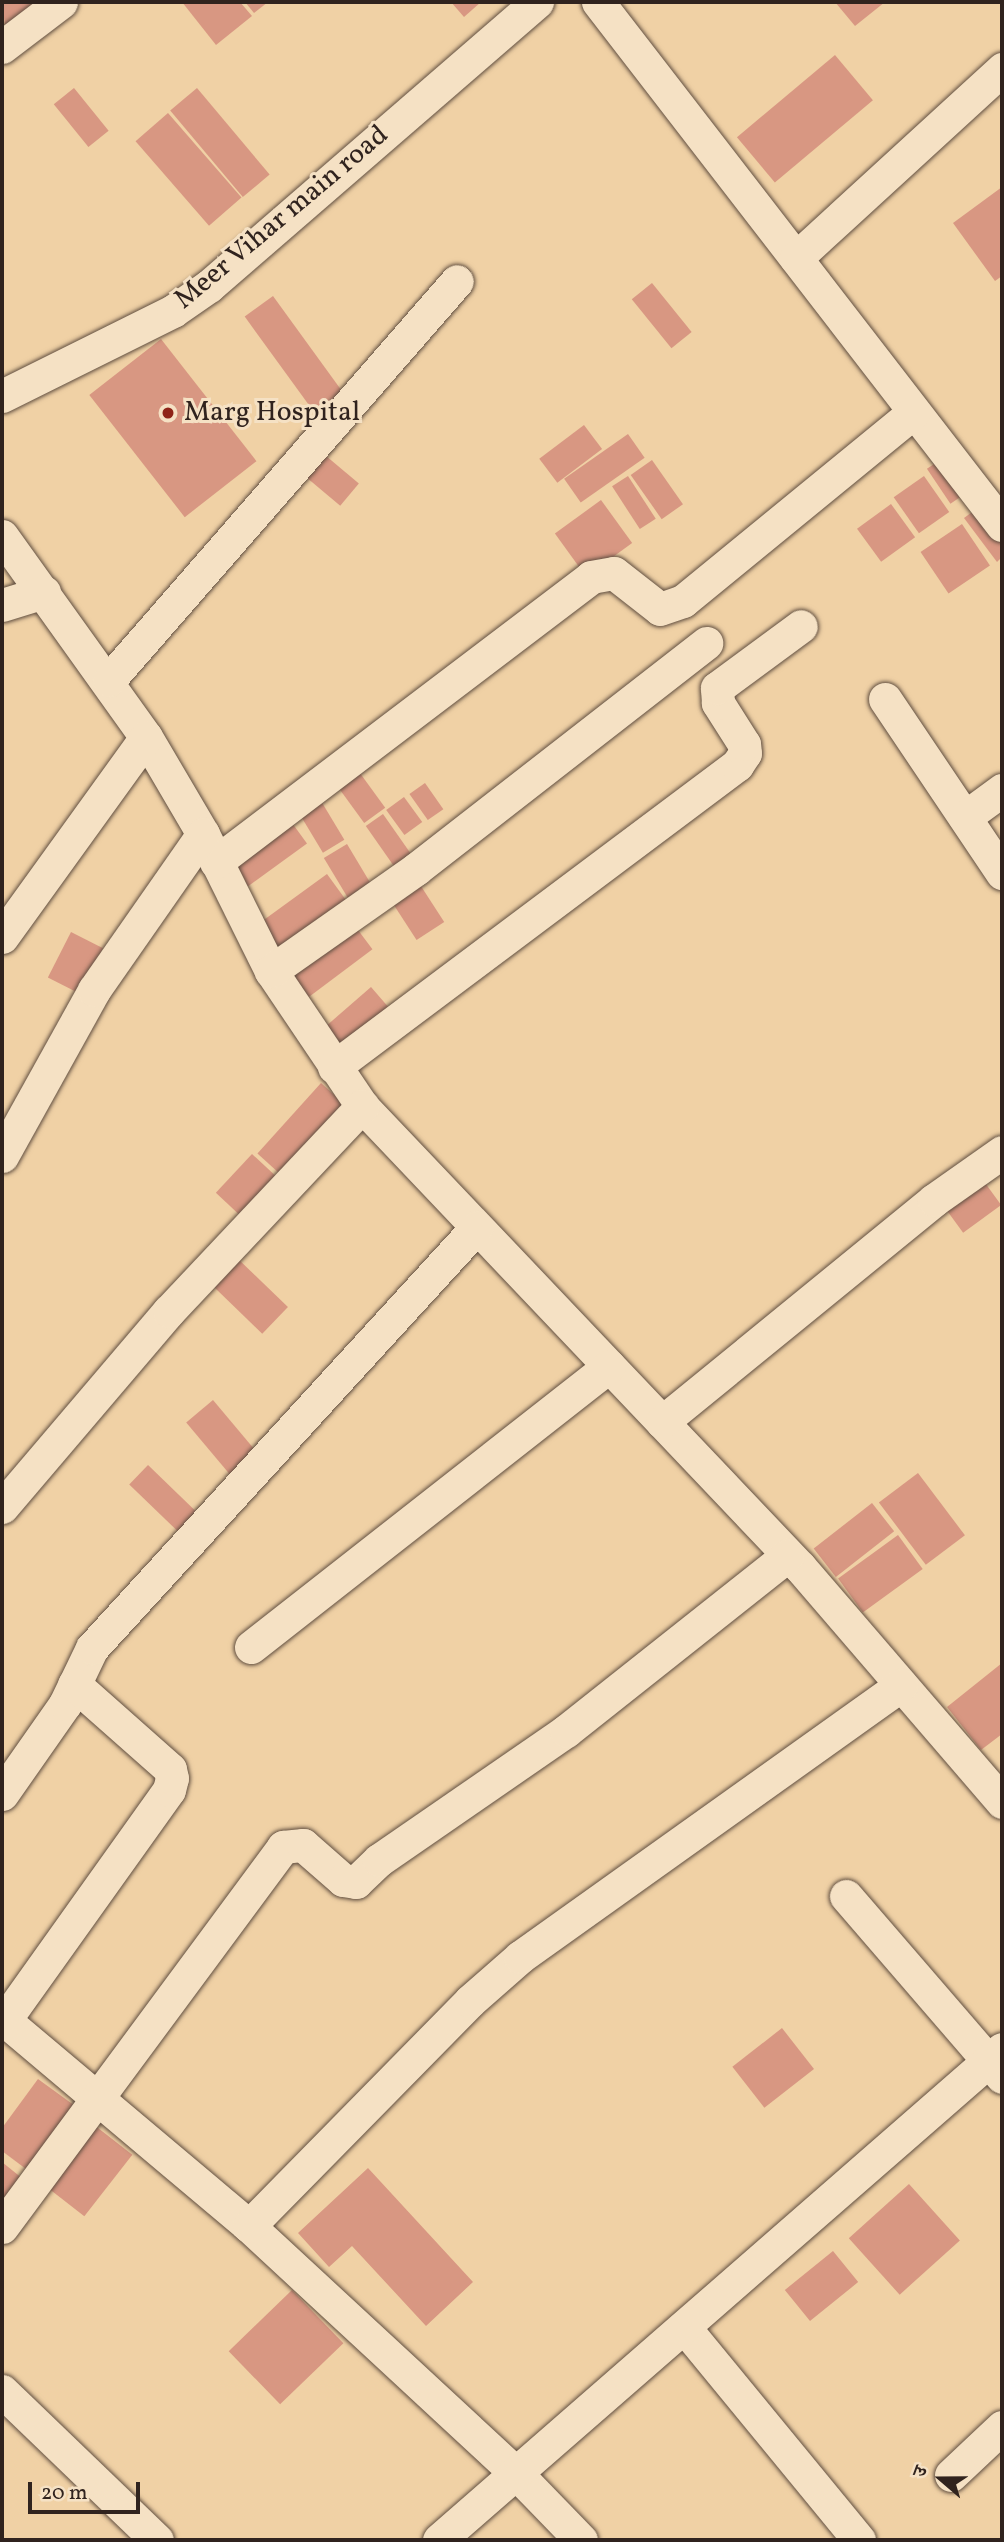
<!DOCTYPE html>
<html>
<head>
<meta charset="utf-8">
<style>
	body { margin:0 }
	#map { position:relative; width:1004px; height:2542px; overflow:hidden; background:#f0d1a5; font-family:Vollkorn,"Noto Serif Devanagari",serif }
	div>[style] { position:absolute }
	.building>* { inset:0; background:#d89782; transform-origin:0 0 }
	.roads { filter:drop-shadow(0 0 2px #604e40) drop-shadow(0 0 2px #604e40) }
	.street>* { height:33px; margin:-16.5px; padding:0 16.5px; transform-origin:16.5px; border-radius:16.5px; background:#f5e1c4 }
	.dots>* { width:19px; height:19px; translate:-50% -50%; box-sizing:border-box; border:4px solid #f5e1c4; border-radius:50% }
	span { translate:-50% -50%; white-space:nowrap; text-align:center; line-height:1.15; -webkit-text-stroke:6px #f5e1c4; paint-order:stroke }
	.street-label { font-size:28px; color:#30231e }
	.poi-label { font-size:28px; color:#30231e }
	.left { translate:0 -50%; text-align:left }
	.frame { position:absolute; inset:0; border:4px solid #30231e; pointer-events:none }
	.north { position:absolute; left:906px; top:2444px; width:70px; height:70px; -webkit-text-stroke:5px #f5e1c4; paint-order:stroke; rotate:290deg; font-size:19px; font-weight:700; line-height:28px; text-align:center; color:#30231e }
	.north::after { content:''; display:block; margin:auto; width:24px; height:32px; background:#30231e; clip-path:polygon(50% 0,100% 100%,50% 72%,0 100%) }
	.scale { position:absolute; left:28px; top:2482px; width:112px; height:32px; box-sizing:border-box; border:4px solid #30231e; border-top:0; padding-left:9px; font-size:21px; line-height:24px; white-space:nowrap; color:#30231e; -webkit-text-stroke:5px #f5e1c4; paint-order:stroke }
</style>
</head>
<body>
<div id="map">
	<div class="building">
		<div style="clip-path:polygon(2px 2px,37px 2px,5px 26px)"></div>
		<div style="clip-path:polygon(182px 2px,240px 2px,252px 16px,216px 45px)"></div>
		<div style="clip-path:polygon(245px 2px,268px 2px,254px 13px)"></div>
		<div style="clip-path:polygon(451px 2px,481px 2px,464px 17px)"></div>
		<div style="clip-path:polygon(835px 2px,885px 2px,855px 26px)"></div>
		<div style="left:835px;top:55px;width:59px;height:128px;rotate:50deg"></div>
		<div style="left:74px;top:88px;width:55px;height:26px;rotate:51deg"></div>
		<div style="left:197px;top:88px;width:113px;height:35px;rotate:50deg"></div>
		<div style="left:168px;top:113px;width:112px;height:43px;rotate:49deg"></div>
		<div style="clip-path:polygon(1002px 187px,1002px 276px,995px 281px,953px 223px)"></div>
		<div style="left:652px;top:283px;width:63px;height:26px;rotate:51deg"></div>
		<div style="left:273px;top:296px;width:121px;height:35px;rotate:54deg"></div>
		<div style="left:161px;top:339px;width:155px;height:91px;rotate:52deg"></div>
		<div style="left:584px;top:425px;width:30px;height:56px;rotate:53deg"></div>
		<div style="left:628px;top:434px;width:29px;height:78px;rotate:55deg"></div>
		<div style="left:319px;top:450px;width:52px;height:29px;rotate:40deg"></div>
		<div style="left:946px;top:456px;width:42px;height:23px;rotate:56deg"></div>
		<div style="left:652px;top:460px;width:54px;height:26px;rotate:55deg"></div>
		<div style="left:628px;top:476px;width:51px;height:19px;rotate:57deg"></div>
		<div style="left:924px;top:476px;width:44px;height:37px;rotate:55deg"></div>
		<div style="left:601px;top:500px;width:53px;height:57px;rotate:54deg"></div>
		<div style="left:891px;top:504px;width:41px;height:42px;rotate:54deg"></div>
		<div style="clip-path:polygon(983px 504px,1002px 529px,1002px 557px,997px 562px,964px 518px)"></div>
		<div style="left:962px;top:524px;width:50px;height:50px;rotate:56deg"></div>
		<div style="left:357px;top:769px;width:48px;height:26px;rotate:54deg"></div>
		<div style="left:425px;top:783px;width:32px;height:19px;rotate:55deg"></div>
		<div style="left:315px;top:791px;width:57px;height:25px;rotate:59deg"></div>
		<div style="left:404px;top:797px;width:31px;height:22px;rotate:54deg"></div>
		<div style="left:383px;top:814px;width:58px;height:21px;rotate:55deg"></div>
		<div style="left:287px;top:816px;width:34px;height:77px;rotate:54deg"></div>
		<div style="left:347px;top:844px;width:55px;height:27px;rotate:59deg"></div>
		<div style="left:327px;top:874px;width:39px;height:85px;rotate:54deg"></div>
		<div style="left:417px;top:880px;width:50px;height:33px;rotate:57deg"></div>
		<div style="left:352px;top:922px;width:34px;height:83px;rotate:53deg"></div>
		<div style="left:71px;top:932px;width:36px;height:51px;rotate:27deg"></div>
		<div style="left:371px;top:987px;width:29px;height:62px;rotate:49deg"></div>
		<div style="left:321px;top:1083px;width:36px;height:95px;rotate:42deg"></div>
		<div style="left:252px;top:1154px;width:35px;height:53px;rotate:43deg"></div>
		<div style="left:980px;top:1176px;width:36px;height:47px;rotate:54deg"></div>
		<div style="left:234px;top:1255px;width:75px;height:37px;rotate:44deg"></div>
		<div style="left:213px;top:1400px;width:69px;height:35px;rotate:50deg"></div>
		<div style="left:148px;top:1465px;width:74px;height:27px;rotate:44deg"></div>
		<div style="left:918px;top:1473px;width:78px;height:49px;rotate:53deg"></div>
		<div style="left:872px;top:1503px;width:36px;height:74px;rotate:52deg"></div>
		<div style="left:898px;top:1535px;width:42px;height:74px;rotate:54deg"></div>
		<div style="clip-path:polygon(1002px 1663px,1002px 1734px,981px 1750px,947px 1707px)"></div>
		<div style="left:782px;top:2028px;width:52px;height:63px;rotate:52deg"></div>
		<div style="clip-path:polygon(38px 2079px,82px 2111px,34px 2175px,2px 2151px,2px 2128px)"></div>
		<div style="left:89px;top:2121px;width:55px;height:78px;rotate:38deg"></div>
		<div style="clip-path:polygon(2px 2162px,28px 2183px,2px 2217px)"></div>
		<div style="clip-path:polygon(368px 2168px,473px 2282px,426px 2326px,352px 2246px,329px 2267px,298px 2233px)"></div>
		<div style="left:909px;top:2184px;width:76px;height:81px;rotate:48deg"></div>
		<div style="left:833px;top:2251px;width:40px;height:62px;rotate:51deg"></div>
		<div style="left:292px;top:2290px;width:74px;height:88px;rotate:46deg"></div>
	</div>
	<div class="roads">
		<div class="street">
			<div style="left:598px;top:2px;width:661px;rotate:52.32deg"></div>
			<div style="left:2px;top:47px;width:74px;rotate:-37.3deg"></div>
			<div style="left:796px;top:258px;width:280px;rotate:-42.5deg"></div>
			<div style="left:2px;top:396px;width:191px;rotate:-26.4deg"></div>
			<div style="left:173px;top:311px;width:44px;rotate:-34.8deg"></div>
			<div style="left:209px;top:286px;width:434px;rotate:-40.9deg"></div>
			<div style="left:2px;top:536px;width:247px;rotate:54.4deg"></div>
			<div style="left:146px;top:737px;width:113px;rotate:59.6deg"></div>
			<div style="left:203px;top:834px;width:153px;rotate:63.6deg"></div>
			<div style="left:271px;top:971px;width:163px;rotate:56deg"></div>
			<div style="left:362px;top:1106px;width:636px;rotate:46.47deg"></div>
			<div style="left:800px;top:1567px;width:310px;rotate:49.3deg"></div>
			<div style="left:2px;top:605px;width:44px;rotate:-17.2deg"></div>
			<div style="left:109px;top:680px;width:529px;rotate:-48.91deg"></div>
			<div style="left:885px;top:699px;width:210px;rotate:56.1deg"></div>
			<div style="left:965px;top:817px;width:46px;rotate:-36.1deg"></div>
			<div style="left:216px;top:862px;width:471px;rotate:-37.2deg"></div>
			<div style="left:591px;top:577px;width:23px;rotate:-10deg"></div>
			<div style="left:614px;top:573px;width:58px;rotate:38deg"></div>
			<div style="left:660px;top:609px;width:24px;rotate:-19deg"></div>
			<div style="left:683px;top:601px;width:298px;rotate:-39.3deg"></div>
			<div style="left:2px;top:937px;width:246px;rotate:-54.2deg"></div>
			<div style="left:271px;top:971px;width:177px;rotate:-35.1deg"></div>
			<div style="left:416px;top:869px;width:368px;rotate:-37.9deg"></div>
			<div style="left:334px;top:1067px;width:504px;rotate:-36.85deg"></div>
			<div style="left:737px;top:765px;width:14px;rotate:-56deg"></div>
			<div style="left:745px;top:753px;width:9px;rotate:-96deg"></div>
			<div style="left:744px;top:744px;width:49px;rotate:-122.4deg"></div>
			<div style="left:718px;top:703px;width:15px;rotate:-94deg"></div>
			<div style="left:717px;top:688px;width:104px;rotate:-36.4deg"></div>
			<div style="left:2px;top:1156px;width:190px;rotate:-61deg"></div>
			<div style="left:94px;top:990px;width:190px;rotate:-55.1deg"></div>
			<div style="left:662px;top:1422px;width:351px;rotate:-39.2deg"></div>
			<div style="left:934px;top:1200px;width:83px;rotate:-35.2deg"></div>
			<div style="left:2px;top:1507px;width:257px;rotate:-49.6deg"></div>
			<div style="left:169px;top:1311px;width:282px;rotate:-46.7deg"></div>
			<div style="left:251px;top:1647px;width:455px;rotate:-38.1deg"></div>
			<div style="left:2px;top:1794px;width:110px;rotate:-55deg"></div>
			<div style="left:65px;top:1704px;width:62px;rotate:-64.3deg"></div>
			<div style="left:92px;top:1648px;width:570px;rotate:-47.56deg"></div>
			<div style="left:846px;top:1896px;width:239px;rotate:49.2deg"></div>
			<div style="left:2px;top:2018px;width:323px;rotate:40.1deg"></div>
			<div style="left:249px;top:2226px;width:365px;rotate:42.8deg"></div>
			<div style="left:517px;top:2474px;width:92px;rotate:45.9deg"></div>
			<div style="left:2px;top:2024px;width:287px;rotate:-54.5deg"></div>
			<div style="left:169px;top:1790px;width:12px;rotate:-76deg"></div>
			<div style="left:172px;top:1778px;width:9px;rotate:-103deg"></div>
			<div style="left:170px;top:1769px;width:128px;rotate:-138.5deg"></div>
			<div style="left:249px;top:2226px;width:315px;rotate:-45.5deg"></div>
			<div style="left:470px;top:2001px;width:67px;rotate:-41.3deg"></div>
			<div style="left:520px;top:1957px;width:468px;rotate:-35.5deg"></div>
			<div style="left:2px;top:2227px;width:473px;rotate:-53.5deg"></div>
			<div style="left:283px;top:1847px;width:20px;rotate:-6deg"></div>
			<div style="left:303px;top:1845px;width:53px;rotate:41.2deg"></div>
			<div style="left:343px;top:1880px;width:13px;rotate:9deg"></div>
			<div style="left:356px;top:1882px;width:32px;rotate:-44deg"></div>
			<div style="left:379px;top:1860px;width:227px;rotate:-34.6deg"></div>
			<div style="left:566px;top:1731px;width:283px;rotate:-38.4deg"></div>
			<div style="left:684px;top:2327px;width:276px;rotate:50.6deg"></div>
			<div style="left:2px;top:2391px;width:215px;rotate:43.9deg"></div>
			<div style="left:951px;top:2475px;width:70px;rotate:-43.3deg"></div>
			<div style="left:439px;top:2540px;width:747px;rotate:-41.09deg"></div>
		</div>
	</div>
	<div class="dots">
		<div style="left:168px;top:413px;background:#8f2418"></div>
	</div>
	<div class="street-label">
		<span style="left:282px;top:218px;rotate:-40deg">Meer Vihar main road</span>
	</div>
	<div class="poi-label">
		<span class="left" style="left:184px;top:413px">Marg Hospital</span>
	</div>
	<div class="frame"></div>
	<div class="north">उ</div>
	<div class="scale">20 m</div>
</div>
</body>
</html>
